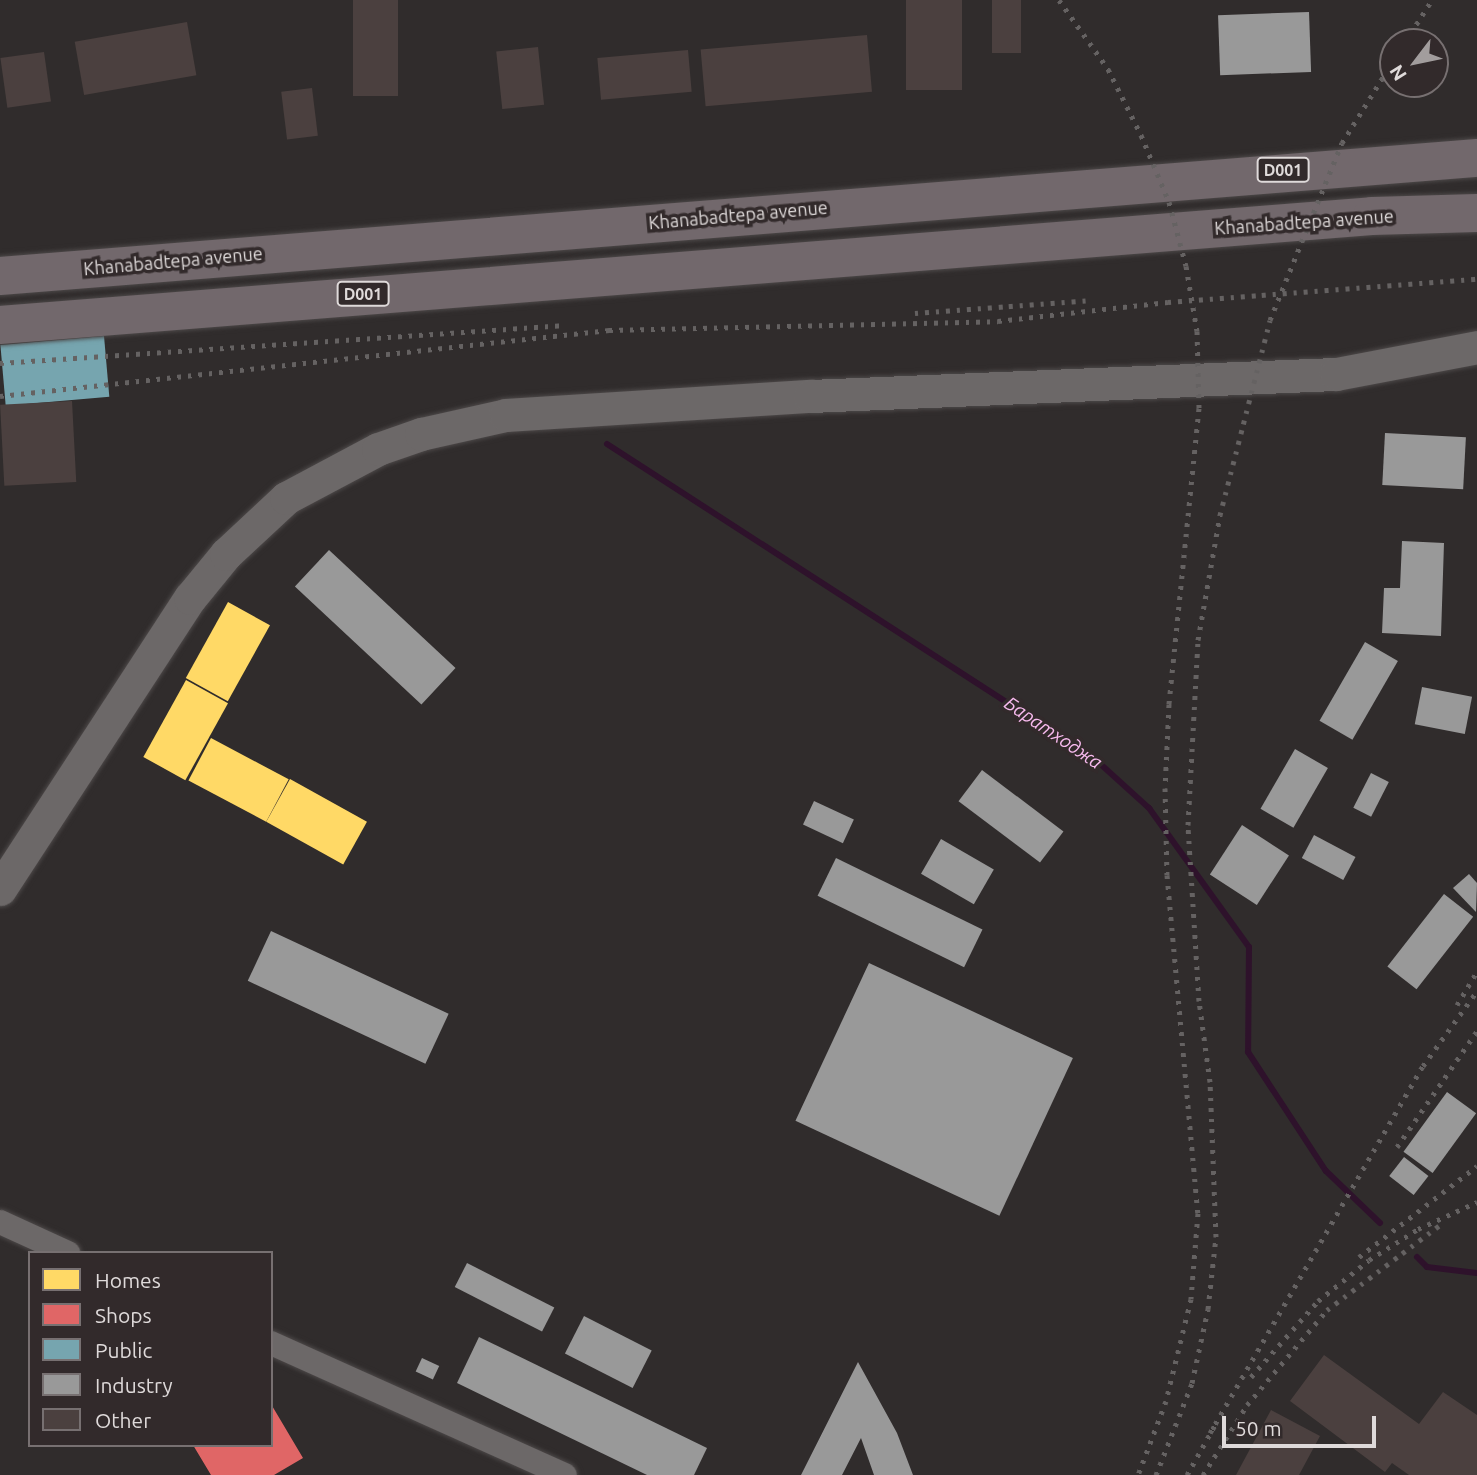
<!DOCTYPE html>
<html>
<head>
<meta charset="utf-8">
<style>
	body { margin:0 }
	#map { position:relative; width:1477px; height:1475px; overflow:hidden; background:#302c2c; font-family:Ubuntu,sans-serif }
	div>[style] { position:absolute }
	.homes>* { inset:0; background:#ffd966; transform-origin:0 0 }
	.shops>* { inset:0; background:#e06666 }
	.public>* { inset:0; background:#76a5af; transform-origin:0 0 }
	.industry>* { inset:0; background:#999; transform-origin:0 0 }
	.stream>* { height:6px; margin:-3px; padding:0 3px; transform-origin:3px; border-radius:3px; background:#2e122b }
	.building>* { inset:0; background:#4b403f; transform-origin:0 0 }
	.roads { filter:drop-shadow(0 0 2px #4c4848) drop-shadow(0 0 2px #4c4848) }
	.street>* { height:24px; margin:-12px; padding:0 12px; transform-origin:12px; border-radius:12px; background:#6c6868 }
	.secondary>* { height:33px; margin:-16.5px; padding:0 16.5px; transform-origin:16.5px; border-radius:16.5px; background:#6c6868 }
	.highway>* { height:38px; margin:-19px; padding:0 19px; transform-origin:19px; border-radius:19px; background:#72686c }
	.rail>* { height:5px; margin-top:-2.5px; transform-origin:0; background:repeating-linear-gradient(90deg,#656262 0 3.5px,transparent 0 10.5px) }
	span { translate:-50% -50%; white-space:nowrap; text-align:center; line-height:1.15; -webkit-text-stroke:7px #322a2b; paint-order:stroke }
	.shield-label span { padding:2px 5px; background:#322a2b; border:2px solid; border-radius:5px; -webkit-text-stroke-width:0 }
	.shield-label { font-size:16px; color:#dfdada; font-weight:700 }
	.street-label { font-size:18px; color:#dfdada }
	.water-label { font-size:19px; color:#f7baee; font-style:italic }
	.legend { position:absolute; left:28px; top:1251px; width:245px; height:196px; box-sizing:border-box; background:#322a2b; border:2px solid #777071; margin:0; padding:9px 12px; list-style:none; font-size:21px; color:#dfdada }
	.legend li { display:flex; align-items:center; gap:14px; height:35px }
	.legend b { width:35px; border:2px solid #777071 }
	.north { position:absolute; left:1379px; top:28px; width:70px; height:70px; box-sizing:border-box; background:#322a2b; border:2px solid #777071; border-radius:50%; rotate:238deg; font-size:19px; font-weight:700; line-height:28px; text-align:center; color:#dfdada }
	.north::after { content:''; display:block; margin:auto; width:24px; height:32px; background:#a29d9d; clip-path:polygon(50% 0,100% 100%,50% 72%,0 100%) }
	.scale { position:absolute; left:1222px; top:1416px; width:154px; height:32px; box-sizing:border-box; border:4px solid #dfdada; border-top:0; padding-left:9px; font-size:21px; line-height:24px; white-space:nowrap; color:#dfdada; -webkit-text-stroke:5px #322a2b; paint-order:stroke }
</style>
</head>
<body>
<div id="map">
	<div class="homes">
		<div style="left:228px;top:602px;width:48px;height:87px;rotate:29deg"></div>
		<div style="left:186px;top:680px;width:48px;height:88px;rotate:29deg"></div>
		<div style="left:211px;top:738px;width:88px;height:48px;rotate:28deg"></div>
		<div style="left:290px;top:779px;width:88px;height:49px;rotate:29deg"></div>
	</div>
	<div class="shops">
		<div style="clip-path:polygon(271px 1404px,303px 1458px,274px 1475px,211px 1475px,193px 1445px,271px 1445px)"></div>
	</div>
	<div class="public">
		<div style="left:104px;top:336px;width:61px;height:104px;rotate:85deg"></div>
	</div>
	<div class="industry">
		<div style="left:1309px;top:12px;width:60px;height:91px;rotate:88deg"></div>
		<div style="left:1385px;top:433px;width:81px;height:52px;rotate:3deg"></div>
		<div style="clip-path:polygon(1402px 541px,1444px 543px,1441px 636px,1382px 633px,1384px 588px,1400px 588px)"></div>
		<div style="left:329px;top:550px;width:173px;height:50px;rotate:43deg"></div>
		<div style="left:1365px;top:642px;width:38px;height:91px;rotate:30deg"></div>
		<div style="left:1422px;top:687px;width:51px;height:38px;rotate:11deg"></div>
		<div style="left:1295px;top:749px;width:38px;height:69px;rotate:30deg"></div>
		<div style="left:982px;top:770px;width:102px;height:39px;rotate:37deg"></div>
		<div style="left:1371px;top:773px;width:20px;height:39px;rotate:27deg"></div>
		<div style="left:814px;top:801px;width:44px;height:26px;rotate:25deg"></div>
		<div style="left:1242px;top:825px;width:56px;height:59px;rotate:33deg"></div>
		<div style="left:1314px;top:835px;width:47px;height:26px;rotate:28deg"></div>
		<div style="left:941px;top:839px;width:61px;height:40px;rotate:30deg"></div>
		<div style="left:836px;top:858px;width:163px;height:42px;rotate:26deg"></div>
		<div style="clip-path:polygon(1469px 874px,1477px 883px,1476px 912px,1453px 888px)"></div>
		<div style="left:1444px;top:894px;width:37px;height:92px;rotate:38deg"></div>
		<div style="left:271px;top:931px;width:196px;height:55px;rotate:25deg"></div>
		<div style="left:869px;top:963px;width:225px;height:174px;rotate:25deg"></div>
		<div style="left:1447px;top:1092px;width:36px;height:74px;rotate:36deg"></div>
		<div style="left:1404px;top:1157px;width:31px;height:24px;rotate:38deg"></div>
		<div style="left:467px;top:1263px;width:98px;height:27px;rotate:27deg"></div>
		<div style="left:584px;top:1316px;width:76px;height:42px;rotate:27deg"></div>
		<div style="clip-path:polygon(479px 1337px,707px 1448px,694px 1475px,647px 1475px,457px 1383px)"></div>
		<div style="left:422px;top:1358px;width:19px;height:15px;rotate:25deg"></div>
		<div style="clip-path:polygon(858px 1362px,897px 1433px,913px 1475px,874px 1475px,861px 1438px,842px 1475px,801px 1475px)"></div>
	</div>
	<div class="stream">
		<div style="left:607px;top:444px;width:582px;rotate:32.87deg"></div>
		<div style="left:1096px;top:760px;width:72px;rotate:42.2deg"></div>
		<div style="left:1149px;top:808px;width:171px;rotate:54.3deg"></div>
		<div style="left:1249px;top:947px;width:105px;rotate:90.5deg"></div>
		<div style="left:1248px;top:1052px;width:142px;rotate:56.8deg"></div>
		<div style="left:1326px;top:1171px;width:75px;rotate:43.9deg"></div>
		<div style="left:1417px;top:1257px;width:14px;rotate:45deg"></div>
		<div style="left:1427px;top:1267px;width:50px;rotate:6.8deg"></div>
	</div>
	<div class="building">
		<div style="left:353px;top:0;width:45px;height:96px"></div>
		<div style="left:906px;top:0;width:56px;height:90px"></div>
		<div style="left:992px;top:0;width:29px;height:53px"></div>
		<div style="left:187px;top:22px;width:54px;height:114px;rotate:80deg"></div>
		<div style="left:867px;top:35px;width:57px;height:167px;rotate:85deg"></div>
		<div style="left:538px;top:47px;width:58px;height:42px;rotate:84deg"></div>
		<div style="left:688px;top:50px;width:42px;height:91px;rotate:85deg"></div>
		<div style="left:44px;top:52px;width:50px;height:44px;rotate:82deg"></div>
		<div style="left:312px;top:88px;width:48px;height:31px;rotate:83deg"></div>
		<div style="left:72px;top:401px;width:81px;height:72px;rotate:87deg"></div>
		<div style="clip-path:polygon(1324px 1355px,1419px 1424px,1443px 1392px,1477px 1415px,1477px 1475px,1409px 1475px,1392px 1463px,1385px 1472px,1290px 1401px)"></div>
		<div style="clip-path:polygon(1271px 1410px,1320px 1436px,1299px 1475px,1236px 1475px)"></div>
	</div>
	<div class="roads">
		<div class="street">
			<div style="left:0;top:1222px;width:75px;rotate:24.5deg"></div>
			<div style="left:271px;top:1343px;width:322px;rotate:24.2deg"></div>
		</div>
		<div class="secondary">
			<div style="left:0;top:889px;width:348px;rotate:-56.9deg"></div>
			<div style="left:190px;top:598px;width:57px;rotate:-50.7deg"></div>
			<div style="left:226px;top:554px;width:82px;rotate:-43deg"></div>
			<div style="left:286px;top:498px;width:104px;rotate:-28deg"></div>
			<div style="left:378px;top:449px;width:46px;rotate:-19.2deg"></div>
			<div style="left:421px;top:434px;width:87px;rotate:-12.6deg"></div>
			<div style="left:506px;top:415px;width:305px;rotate:-3.6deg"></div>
			<div style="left:810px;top:396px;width:526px;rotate:-2.4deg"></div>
			<div style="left:1336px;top:374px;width:144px;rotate:-10.8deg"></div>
		</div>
		<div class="highway">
			<div style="left:0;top:276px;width:1482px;rotate:-4.57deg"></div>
			<div style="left:0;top:325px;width:1376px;rotate:-4.54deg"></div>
			<div style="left:1372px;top:216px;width:105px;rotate:-1.6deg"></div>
		</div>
	</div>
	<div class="rail">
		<div style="left:1059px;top:0;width:85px;rotate:54.6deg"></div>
		<div style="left:1108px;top:69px;width:74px;rotate:63.4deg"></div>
		<div style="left:1141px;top:135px;width:73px;rotate:67.3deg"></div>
		<div style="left:1169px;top:202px;width:66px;rotate:75.1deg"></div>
		<div style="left:1186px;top:266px;width:66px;rotate:80.4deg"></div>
		<div style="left:1197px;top:331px;width:77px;rotate:88.5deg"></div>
		<div style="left:1199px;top:408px;width:298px;rotate:95.8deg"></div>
		<div style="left:1169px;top:704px;width:84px;rotate:92.7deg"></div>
		<div style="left:1165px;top:788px;width:87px;rotate:88.7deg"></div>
		<div style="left:1167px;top:875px;width:339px;rotate:84.8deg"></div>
		<div style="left:1198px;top:1213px;width:86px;rotate:94.7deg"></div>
		<div style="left:1191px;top:1299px;width:105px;rotate:103.8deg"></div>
		<div style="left:1166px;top:1401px;width:79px;rotate:110.7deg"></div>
		<div style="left:1405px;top:42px;width:50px;rotate:-57.3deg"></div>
		<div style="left:915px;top:313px;width:178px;rotate:-4.2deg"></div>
		<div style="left:0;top:363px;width:567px;rotate:-3.84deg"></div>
		<div style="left:0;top:396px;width:613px;rotate:-6.19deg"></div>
		<div style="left:609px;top:330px;width:389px;rotate:-1.3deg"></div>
		<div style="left:998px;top:321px;width:171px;rotate:-6.4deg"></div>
		<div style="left:1168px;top:302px;width:310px;rotate:-4.3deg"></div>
		<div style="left:1457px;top:1005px;width:39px;rotate:-59deg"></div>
		<div style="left:1397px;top:1147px;width:141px;rotate:-55.4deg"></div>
		<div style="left:1359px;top:1257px;width:149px;rotate:-37.6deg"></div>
		<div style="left:1251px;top:1377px;width:101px;rotate:-48.6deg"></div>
		<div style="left:1318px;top:1301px;width:65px;rotate:-38.8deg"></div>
		<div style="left:1369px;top:1260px;width:58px;rotate:-32.3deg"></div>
		<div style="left:1418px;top:1229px;width:65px;rotate:-24.6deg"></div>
		<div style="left:1210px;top:1433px;width:424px;rotate:-59.9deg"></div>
		<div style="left:1423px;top:1066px;width:92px;rotate:-54.2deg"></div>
		<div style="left:1156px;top:1475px;width:99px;rotate:-68.6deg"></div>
		<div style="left:1192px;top:1383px;width:76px;rotate:-77.8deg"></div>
		<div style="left:1208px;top:1309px;width:72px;rotate:-83.7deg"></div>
		<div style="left:1216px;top:1237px;width:155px;rotate:-92.2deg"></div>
		<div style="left:1210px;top:1082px;width:82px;rotate:-97.7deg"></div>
		<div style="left:1199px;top:1001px;width:176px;rotate:-93.6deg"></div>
		<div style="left:1188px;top:825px;width:185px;rotate:-86.9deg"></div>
		<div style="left:1198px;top:640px;width:127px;rotate:-80deg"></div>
		<div style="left:1220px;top:515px;width:201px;rotate:-75.6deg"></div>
		<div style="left:1270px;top:320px;width:191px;rotate:-67.9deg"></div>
		<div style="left:1342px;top:143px;width:97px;rotate:-58.1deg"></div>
		<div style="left:1187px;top:1475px;width:57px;rotate:-60.8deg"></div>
		<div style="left:1203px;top:1475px;width:83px;rotate:-57.8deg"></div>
		<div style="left:1247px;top:1405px;width:124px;rotate:-49.9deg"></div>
		<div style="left:1327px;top:1310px;width:143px;rotate:-37deg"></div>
	</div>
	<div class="shield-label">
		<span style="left:1283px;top:170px">D001</span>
		<span style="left:363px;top:294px">D001</span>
	</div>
	<div class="street-label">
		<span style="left:738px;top:215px;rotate:-5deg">Khanabadtepa avenue</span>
		<span style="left:1304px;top:222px;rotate:-4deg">Khanabadtepa avenue</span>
		<span style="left:173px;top:261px;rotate:-5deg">Khanabadtepa avenue</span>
	</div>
	<div class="water-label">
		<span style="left:1053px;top:733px;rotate:34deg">Баратходжа</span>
	</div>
	<ul class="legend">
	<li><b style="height:19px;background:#ffd966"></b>Homes</li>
	<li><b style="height:19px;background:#e06666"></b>Shops</li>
	<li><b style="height:19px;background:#76a5af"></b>Public</li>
	<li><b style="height:19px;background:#999"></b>Industry</li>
	<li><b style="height:19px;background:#4b403f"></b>Other</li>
	</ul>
	<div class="north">N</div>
	<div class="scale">50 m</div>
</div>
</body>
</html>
